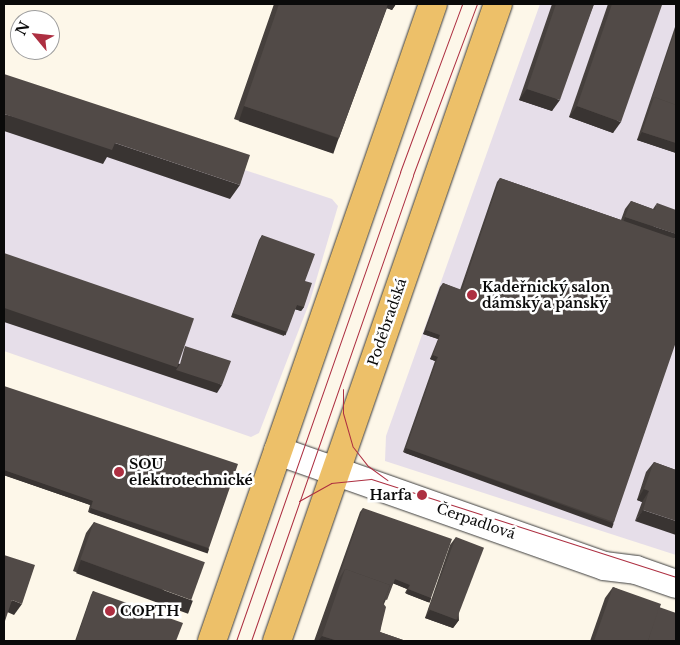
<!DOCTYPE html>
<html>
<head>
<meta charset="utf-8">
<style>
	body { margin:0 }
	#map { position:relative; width:680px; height:645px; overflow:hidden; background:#fdf7e9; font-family:"Libre Baskerville",serif }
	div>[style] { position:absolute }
	.industrial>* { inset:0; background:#e6dee9 }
	.roads { filter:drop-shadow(0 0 1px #3d3d3d) drop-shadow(0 0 1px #3d3d3d) }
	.street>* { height:28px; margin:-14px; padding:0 14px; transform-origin:14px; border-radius:14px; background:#fff }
	.primary>* { height:28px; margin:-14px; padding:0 14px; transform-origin:14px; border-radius:14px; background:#edc069 }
	.tram>* { height:1px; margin:-0.5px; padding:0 0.5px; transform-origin:0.5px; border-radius:0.5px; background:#ad2f41 }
	.wall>* { inset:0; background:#46403d }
	.shaded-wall>* { inset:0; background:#393432; transform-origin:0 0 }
	.building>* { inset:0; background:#514a47; transform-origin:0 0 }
	.dots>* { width:14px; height:14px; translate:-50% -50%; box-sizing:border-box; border:2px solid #fff; border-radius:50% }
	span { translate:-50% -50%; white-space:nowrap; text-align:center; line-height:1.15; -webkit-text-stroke:5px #fff; paint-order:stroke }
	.poi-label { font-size:14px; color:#0a0a0a; font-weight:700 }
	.left { translate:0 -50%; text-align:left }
	.right { translate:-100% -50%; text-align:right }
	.street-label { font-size:14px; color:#0a0a0a }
	.frame { position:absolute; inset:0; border:5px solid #0a0a0a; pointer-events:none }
	.north { position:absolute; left:10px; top:10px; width:50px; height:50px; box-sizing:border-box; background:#fff; border:1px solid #9d9d9d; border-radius:50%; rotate:298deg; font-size:14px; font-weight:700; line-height:20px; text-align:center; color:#0a0a0a }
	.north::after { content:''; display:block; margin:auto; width:18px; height:22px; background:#ad2f41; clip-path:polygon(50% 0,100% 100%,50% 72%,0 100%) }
</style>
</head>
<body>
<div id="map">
	<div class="industrial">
		<div style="clip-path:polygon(540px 4px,676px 4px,676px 555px,385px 461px,386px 436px)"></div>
		<div style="clip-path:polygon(4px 90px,332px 199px,338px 206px,310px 301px,259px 433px,251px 437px,4px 351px)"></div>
	</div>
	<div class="roads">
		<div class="street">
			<div style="left:278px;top:451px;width:346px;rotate:19.4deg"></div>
			<div style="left:604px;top:566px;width:32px;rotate:7deg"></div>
			<div style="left:636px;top:570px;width:42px;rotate:19.3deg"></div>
		</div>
		<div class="primary">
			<div style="left:212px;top:641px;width:674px;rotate:-70.87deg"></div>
			<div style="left:277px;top:641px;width:674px;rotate:-70.87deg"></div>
		</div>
	</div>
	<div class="tram">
		<div style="left:343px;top:389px;width:24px;rotate:90deg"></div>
		<div style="left:343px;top:413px;width:35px;rotate:74deg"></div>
		<div style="left:353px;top:447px;width:24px;rotate:52deg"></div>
		<div style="left:368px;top:466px;width:24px;rotate:36deg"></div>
		<div style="left:299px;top:501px;width:37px;rotate:-29deg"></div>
		<div style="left:331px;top:483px;width:40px;rotate:-5.7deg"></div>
		<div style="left:371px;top:479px;width:320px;rotate:17.8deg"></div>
		<div style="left:236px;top:641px;width:497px;rotate:-70.7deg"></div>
		<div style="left:400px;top:172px;width:179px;rotate:-69.7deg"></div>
		<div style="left:251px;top:641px;width:493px;rotate:-70.8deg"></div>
		<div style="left:413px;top:175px;width:183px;rotate:-69.5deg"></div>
	</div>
	<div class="wall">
		<div style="clip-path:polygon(274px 4px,396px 4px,392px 10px,387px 8px,339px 138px,330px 152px,234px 119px)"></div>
		<div style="clip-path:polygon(552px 4px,594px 4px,552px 111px,519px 100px)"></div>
		<div style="clip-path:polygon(608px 4px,659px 4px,613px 133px,569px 117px)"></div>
		<div style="clip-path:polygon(676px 24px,676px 153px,637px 140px)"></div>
		<div style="clip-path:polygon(500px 178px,621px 220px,625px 209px,631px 201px,653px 209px,657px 203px,614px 522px,611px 526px,403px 452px,435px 361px,430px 359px,438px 339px,423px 334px,440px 287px,443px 283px,460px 290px,497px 182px)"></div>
		<div style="clip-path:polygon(262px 235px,305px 281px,304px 307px,301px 311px,295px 309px,284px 336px,231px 317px,259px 240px)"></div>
		<div style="clip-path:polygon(4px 386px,209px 548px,206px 552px,88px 512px,90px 505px,4px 475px)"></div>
		<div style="clip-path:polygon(654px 462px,676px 470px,635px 521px,642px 502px,637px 500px,646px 472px)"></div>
		<div style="clip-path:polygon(363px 508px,431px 598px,428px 602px,405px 593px,407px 589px,393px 583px,384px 604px,380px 632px,406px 641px,314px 641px,360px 512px)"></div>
		<div style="clip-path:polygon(94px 522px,185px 611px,73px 571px,86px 533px)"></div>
		<div style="clip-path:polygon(456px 537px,459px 620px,453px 628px,425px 618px,450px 545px)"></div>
		<div style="clip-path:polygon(613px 587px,659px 607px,676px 641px,590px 641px,605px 598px)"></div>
		<div style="clip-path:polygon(93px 591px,176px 641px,75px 641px,91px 595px)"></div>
	</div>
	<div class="shaded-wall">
		<div style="clip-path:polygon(374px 4px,396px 4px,392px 10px)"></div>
		<div style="clip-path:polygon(527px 89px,560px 100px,552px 111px,519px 100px)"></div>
		<div style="left:244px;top:106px;width:100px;height:16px;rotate:19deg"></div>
		<div style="clip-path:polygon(577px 106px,621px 122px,613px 133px,569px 117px)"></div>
		<div style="clip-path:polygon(4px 114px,115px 143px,240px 185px,230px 199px,107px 157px,103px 164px,4px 131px)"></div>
		<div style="clip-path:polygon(642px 132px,676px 143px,676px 153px,637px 140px)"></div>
		<div style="left:625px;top:217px;width:54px;height:9px;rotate:18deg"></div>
		<div style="clip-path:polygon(4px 305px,180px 364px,222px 385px,217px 393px,4px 322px)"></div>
		<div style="clip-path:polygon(297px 305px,304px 307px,301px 311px,294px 309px)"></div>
		<div style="left:233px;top:313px;width:57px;height:4px;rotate:19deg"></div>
		<div style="clip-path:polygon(426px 330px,440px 335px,438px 339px,423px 334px)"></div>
		<div style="clip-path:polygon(433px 355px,438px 357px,435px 361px,430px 359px)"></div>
		<div style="left:406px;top:448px;width:221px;height:5px;rotate:20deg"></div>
		<div style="left:4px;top:470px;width:94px;height:5px;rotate:19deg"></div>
		<div style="clip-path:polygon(644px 489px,649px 491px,642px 502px,637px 500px)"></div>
		<div style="left:91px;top:508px;width:125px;height:5px;rotate:19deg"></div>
		<div style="clip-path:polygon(643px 510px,676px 521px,676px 535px,635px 521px)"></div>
		<div style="left:81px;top:560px;width:119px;height:14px;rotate:20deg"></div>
		<div style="clip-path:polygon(395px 579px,410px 585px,407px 589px,392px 583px)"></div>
		<div style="left:408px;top:589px;width:25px;height:5px;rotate:21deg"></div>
		<div style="clip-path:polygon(12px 600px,22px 604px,14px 615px,5px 611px)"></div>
		<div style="clip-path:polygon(430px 610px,459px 620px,453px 628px,425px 618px)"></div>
		<div style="clip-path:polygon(322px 636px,338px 641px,318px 641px)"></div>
	</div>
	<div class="building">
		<div style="clip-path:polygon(279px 4px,388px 4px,339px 138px,244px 106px)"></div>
		<div style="clip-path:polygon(556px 4px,594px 4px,560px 100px,527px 89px)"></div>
		<div style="clip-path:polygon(612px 4px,659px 4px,662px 5px,621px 122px,577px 106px)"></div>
		<div style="clip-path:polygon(676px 28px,676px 105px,654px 97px,651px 101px)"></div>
		<div style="clip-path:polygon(4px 74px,250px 155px,240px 185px,115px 143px,112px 150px,4px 114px)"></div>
		<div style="clip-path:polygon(654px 97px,676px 105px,676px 143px,642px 132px)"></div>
		<div style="clip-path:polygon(500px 178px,676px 239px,676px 342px,614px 522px,406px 448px,438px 357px,433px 355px,440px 335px,426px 330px,443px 283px,462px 290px)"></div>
		<div style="clip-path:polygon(631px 201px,655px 210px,657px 203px,676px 210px,676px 234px,625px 217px)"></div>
		<div style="clip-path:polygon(262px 235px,315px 254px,305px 281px,312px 283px,304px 307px,297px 305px,287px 332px,233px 313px)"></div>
		<div style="left:4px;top:253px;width:201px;height:52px;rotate:19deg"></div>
		<div style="clip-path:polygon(185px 346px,231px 361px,222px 385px,176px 370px,180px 364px)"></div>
		<div style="clip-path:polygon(4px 386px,238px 464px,209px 548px,91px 508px,93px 501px,4px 470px)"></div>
		<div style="clip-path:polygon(654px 462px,676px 470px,676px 521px,643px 510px,649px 491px,644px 489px)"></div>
		<div style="clip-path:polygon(363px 508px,452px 539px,431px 598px,408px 589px,410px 585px,395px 579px,387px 600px,385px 599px,390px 585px,345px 569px,337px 582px)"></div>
		<div style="left:94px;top:522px;width:118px;height:40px;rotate:20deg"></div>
		<div style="left:456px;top:537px;width:30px;height:77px;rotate:21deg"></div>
		<div style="clip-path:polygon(4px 555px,35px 565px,22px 604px,12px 600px,4px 624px)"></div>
		<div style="clip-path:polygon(345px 569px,390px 585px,383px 603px,386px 607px,380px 632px,406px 641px,338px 641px,322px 636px)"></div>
		<div style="clip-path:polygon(613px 587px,661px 604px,648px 641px,594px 641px)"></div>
		<div style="clip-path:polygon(93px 591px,183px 623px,176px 641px,76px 641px)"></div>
		<div style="clip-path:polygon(659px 607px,676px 613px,676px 641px,648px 641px)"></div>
	</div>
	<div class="dots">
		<div style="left:472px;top:295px;background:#ad2f41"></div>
		<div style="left:119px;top:472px;background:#ad2f41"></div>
		<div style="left:422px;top:495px;background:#ad2f41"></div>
		<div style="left:110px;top:611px;background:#ad2f41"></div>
	</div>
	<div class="poi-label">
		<span class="left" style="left:482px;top:295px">Kadeřnický salon<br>dámský a pánský</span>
		<span class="left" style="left:129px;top:472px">SOU<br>elektrotechnické</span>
		<span class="right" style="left:412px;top:495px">Harfa</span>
		<span class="left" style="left:120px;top:611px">COPTH</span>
	</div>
	<div class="street-label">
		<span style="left:387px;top:322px;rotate:-71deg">Poděbradská</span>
		<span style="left:476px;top:521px;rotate:19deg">Čerpadlová</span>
	</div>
	<div class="frame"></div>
	<div class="north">N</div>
</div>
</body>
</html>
